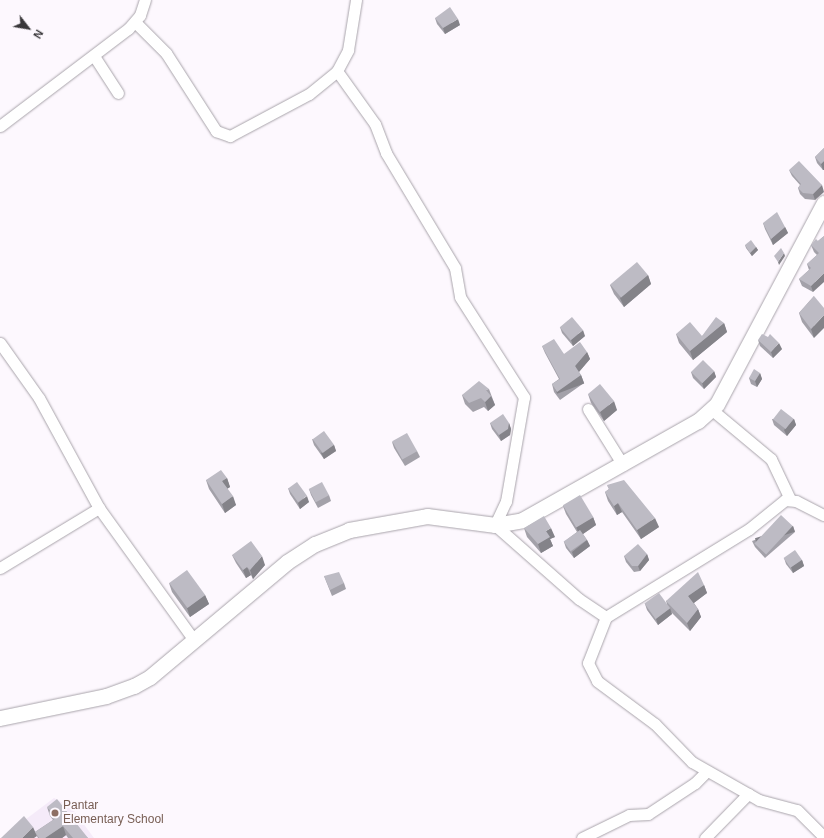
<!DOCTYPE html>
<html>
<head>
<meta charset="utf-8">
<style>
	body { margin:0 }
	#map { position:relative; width:824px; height:838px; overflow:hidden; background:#fdf8fe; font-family:Arial,sans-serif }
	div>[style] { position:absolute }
	.built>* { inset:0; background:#f5ebf9 }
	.roads { filter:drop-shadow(0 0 1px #a9a4ab) drop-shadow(0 0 1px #a9a4ab) }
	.street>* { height:11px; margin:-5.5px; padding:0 5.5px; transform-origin:5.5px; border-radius:5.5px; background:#fff }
	.secondary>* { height:15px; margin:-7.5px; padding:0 7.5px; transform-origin:7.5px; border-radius:7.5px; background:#fff }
	.wall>* { inset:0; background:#a3a1a9 }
	.shaded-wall>* { inset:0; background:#848389; transform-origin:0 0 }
	.building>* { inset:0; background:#bdbbc4; transform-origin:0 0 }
	.dots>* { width:11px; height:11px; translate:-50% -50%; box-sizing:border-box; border:2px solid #fdf8fe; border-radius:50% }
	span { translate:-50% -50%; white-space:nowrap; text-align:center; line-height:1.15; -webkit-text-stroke:4px #fdf8fe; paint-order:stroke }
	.education-label { font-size:12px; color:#785e54 }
	.left { translate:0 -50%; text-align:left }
	.north { position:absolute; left:8px; top:8px; width:40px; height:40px; -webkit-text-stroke:3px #fdf8fe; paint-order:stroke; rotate:121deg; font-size:11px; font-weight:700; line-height:16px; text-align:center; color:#39373a }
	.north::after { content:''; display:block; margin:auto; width:14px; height:18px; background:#39373a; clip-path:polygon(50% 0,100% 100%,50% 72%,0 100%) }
</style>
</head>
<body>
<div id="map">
	<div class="built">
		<div style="clip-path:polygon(54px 798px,71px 807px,94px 838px,1px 838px)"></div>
	</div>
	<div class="roads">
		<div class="street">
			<div style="left:135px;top:22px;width:44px;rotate:45deg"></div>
			<div style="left:166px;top:53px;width:93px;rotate:57.3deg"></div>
			<div style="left:216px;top:131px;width:15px;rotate:20deg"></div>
			<div style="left:230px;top:136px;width:89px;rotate:-28deg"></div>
			<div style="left:309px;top:94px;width:36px;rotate:-39deg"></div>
			<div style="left:337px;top:71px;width:24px;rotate:-62deg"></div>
			<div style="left:348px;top:50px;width:51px;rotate:-80.9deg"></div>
			<div style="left:94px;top:56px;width:44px;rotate:57deg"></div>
			<div style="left:337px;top:71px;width:65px;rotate:54.4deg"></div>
			<div style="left:375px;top:124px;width:31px;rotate:69deg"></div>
			<div style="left:386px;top:153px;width:134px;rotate:59deg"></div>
			<div style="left:455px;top:268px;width:29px;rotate:80deg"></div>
			<div style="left:460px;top:297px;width:119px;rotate:57.4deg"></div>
			<div style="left:524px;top:397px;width:106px;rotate:99.8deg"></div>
			<div style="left:506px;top:501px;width:26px;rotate:115deg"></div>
			<div style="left:495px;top:525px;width:112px;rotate:41.4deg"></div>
			<div style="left:579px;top:599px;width:32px;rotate:34deg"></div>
			<div style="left:606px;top:617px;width:168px;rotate:-31.6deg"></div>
			<div style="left:749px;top:529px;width:46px;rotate:-38.9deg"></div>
			<div style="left:785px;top:500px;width:11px;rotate:5deg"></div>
			<div style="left:796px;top:501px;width:31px;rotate:27deg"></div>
			<div style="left:0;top:126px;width:161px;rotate:-37.2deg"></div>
			<div style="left:128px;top:29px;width:18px;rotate:-49deg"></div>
			<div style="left:140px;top:15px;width:16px;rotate:-72deg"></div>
			<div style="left:0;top:343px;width:67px;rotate:54.7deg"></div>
			<div style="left:39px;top:398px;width:125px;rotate:61.4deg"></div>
			<div style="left:99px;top:508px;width:163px;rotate:54.3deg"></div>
			<div style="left:588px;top:409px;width:66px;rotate:58deg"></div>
			<div style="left:711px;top:409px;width:78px;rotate:39.8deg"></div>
			<div style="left:771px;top:459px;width:44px;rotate:64.6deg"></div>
			<div style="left:0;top:568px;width:116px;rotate:-31.2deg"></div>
			<div style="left:606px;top:617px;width:49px;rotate:111.4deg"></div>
			<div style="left:588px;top:663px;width:20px;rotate:63deg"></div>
			<div style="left:597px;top:681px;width:72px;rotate:36.6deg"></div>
			<div style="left:655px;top:724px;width:53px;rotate:45.8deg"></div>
			<div style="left:692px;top:762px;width:77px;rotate:29.6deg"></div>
			<div style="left:759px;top:800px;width:39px;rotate:15deg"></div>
			<div style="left:797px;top:810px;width:38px;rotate:45deg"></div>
			<div style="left:582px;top:838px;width:52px;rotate:-26.1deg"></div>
			<div style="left:629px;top:815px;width:19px;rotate:-3deg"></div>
			<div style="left:648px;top:814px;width:56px;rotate:-33.4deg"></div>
			<div style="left:695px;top:783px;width:17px;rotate:-45deg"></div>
			<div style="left:705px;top:838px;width:62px;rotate:-45.7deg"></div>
		</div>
		<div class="secondary">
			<div style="left:0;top:718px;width:108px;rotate:-11.7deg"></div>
			<div style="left:106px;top:696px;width:30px;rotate:-20deg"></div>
			<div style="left:134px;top:686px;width:18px;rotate:-29deg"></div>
			<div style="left:150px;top:677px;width:179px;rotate:-40deg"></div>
			<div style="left:287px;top:562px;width:33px;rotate:-33deg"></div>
			<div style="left:315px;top:544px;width:37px;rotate:-22deg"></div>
			<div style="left:349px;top:530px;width:79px;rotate:-10.2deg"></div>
			<div style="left:427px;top:516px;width:69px;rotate:7.5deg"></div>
			<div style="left:495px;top:525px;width:27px;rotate:-10deg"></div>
			<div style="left:522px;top:520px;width:202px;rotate:-29.4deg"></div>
			<div style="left:698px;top:421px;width:25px;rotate:-42deg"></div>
			<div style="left:717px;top:404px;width:228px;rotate:-62deg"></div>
		</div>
	</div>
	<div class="wall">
		<div style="clip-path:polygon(435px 18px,460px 25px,445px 34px,437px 24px)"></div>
		<div style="clip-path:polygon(824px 148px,824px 170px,823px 170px,817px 163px,815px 157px)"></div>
		<div style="clip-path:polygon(789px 170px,822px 185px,815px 200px,805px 199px,800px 194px,798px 188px,800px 185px,792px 176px)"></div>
		<div style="clip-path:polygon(763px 223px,785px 227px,788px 233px,773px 245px,765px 229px)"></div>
		<div style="clip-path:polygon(824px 236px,813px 292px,802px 286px,799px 279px,809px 270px,807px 264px,817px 255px,814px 252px,811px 245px,818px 241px)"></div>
		<div style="clip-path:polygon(745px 245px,756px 247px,758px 250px,752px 256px,746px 248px)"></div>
		<div style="clip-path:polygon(648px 275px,651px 284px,624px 307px,614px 294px,610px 285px)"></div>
		<div style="clip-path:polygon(814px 296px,814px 338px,802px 322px,799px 313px)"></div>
		<div style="clip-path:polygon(724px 323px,727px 332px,693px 360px,679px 343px,676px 334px,702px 336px)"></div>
		<div style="clip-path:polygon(560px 327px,585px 336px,573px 346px,562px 333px)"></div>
		<div style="clip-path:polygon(758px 340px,782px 349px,773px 358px,760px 346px)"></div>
		<div style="clip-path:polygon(542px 346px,564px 354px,587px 352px,590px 359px,579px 372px,581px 375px,584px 383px,560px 400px,554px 392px,552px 384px,559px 379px,545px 353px)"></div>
		<div style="clip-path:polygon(714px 371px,716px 377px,704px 389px,693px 378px,691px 372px)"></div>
		<div style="clip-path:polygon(760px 373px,762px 379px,757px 387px,751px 384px,749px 378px)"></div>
		<div style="clip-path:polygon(489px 389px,495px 405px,488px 411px,484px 407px,473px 412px,465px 404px,462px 395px)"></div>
		<div style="clip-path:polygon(588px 394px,617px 410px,604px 421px,591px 403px)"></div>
		<div style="clip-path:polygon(772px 419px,794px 419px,796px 425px,787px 436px,774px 425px)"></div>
		<div style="clip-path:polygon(490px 423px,509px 423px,511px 429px,510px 435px,501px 441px,492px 429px)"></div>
		<div style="clip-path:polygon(312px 439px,334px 445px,336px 451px,324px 459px,314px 445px)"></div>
		<div style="clip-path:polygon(392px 442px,417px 451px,420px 457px,405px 466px,394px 448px)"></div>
		<div style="clip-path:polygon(227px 478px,230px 487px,227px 489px,236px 505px,225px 513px,209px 489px,206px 480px)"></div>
		<div style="clip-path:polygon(607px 485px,659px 527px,641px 539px,622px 512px,617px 515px,608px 501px,605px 492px,609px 489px)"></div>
		<div style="clip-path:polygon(288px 488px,309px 502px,300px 509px,290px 494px)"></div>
		<div style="clip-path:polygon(309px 489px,329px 495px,331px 501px,318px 508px,311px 495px)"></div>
		<div style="clip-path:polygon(563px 506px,593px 517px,596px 525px,583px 534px,587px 540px,590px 546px,574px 558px,566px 548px,564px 542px,577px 532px,566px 514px)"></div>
		<div style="clip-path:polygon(793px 526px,795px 532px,765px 558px,755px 547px,752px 541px)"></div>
		<div style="clip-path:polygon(524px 528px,555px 537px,550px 539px,553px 546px,541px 553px,527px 537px)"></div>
		<div style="clip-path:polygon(647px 554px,649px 560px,640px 571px,634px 572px,626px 562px,624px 556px)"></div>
		<div style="clip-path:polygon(232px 555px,265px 565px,253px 579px,251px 575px,246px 578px,236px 563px)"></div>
		<div style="clip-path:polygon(784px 558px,802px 560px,804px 566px,793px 573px,786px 564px)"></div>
		<div style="clip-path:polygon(324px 576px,344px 583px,346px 589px,332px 596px)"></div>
		<div style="clip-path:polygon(169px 583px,205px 595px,209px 604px,190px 617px,172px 592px)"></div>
		<div style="clip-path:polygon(704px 585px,707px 593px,694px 603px,698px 609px,701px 617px,690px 631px,671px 612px,672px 614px,658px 625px,647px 610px,645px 604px,667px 604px,666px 601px)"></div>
		<div style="clip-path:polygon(47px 807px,88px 838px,68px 838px,66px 835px,62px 838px,38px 838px,35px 832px,53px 820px,50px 816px)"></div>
	</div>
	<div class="shaded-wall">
		<div style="clip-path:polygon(458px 19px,460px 25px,445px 34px,443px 28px)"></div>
		<div style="clip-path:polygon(824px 161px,824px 170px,823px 170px,821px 164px)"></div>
		<div style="clip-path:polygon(822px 185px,824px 192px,815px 200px,813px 194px)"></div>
		<div style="clip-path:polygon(785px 227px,788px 233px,773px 245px,771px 239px)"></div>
		<div style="clip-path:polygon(756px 247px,758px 250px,752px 256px,750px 253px)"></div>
		<div style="clip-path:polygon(784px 253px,785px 256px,779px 265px,778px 262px)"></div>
		<div style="clip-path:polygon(824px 273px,824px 282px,813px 292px,811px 286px)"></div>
		<div style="clip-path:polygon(648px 275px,651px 284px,624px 307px,620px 298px)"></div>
		<div style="clip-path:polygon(824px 315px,824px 328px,814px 338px,811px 329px)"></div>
		<div style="clip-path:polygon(724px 323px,727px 332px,693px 360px,690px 351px)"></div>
		<div style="clip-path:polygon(583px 330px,585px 336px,573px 346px,571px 340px)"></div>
		<div style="clip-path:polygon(779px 343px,782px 349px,773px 358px,771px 352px)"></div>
		<div style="clip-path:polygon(587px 352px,590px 359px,578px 373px,575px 366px)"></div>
		<div style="clip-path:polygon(714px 371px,716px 377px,704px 389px,702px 383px)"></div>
		<div style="clip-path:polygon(760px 373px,762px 379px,757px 387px,755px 381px)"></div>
		<div style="left:581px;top:375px;width:9px;height:29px;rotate:69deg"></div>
		<div style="clip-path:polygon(491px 396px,495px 405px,488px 411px,485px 402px)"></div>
		<div style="clip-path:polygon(614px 401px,617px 410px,604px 421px,600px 412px)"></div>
		<div style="clip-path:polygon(794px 419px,796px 425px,787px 436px,784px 430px)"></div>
		<div style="clip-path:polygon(509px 423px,511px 429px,510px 435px,501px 441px,499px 435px)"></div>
		<div style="clip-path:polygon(334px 445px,336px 451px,324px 459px,321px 453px)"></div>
		<div style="clip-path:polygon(227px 478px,230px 487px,225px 490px,222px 481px)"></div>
		<div style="clip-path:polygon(233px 496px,236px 505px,225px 513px,222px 504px)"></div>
		<div style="clip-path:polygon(307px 496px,309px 502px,300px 509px,298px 503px)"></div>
		<div style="clip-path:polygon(618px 503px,622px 512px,617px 515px,614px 506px)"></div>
		<div style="clip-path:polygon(593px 517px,596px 525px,580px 536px,576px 527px)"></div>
		<div style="clip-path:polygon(655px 518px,659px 527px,641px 539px,637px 530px)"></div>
		<div style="left:793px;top:526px;width:6px;height:40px;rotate:72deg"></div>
		<div style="clip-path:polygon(551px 528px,555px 537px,550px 539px,553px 546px,541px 553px,538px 544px,546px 531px)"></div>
		<div style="clip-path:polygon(587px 540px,590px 546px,574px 558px,572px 552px)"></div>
		<div style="clip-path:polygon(647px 554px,649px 560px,640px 571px,638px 566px)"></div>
		<div style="clip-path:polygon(262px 556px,265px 565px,253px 579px,250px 570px)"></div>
		<div style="clip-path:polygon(802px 560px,804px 566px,793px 573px,791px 567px)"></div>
		<div style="clip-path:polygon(247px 567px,251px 575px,246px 578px,243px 570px)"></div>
		<div style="clip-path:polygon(704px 585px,707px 593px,691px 605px,688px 596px)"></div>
		<div style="clip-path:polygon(205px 595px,209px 604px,190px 617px,187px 608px)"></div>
		<div style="clip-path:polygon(670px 608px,672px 614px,658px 625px,656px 619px)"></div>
		<div style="clip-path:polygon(698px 609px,701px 617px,690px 631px,687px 623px)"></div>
		<div style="clip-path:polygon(63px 826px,66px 835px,62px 838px,45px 838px)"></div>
		<div style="clip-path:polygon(33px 827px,37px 836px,34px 838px,22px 838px)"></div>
	</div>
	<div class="building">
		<div style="clip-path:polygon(450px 7px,458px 19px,443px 28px,435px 18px)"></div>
		<div style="clip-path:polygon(824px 148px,824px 161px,821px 164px,815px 157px)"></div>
		<div style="clip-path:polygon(799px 161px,822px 185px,813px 194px,803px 193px,798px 188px,801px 184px,789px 170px)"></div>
		<div style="clip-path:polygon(777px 212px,785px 227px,771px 239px,763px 223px)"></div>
		<div style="clip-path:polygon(824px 236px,824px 273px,811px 286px,799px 279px,811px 268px,807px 264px,819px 253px,811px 245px,816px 239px,818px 241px)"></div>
		<div style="clip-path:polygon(751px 240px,756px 247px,750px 253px,745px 245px)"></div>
		<div style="clip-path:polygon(781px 248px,784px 253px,778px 262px,774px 256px)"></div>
		<div style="left:637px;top:262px;width:17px;height:35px;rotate:50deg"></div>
		<div style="clip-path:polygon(814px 296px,824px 308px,824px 315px,811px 329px,799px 313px)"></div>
		<div style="left:572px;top:317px;width:17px;height:16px;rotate:50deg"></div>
		<div style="clip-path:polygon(716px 317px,724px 323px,690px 351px,676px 334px,690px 322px,702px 336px)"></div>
		<div style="clip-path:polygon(762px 334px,768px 337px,770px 334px,779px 343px,771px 352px,758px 340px)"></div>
		<div style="clip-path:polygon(554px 339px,564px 354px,580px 342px,587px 352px,575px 366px,581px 375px,557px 392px,552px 384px,560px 379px,542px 346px)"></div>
		<div style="left:703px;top:360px;width:16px;height:17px;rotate:45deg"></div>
		<div style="clip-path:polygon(754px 369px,760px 373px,755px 381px,749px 378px)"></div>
		<div style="clip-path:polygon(479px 381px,489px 389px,486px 390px,491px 396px,485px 402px,481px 398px,469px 403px,462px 395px)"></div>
		<div style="clip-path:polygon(600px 384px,614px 401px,600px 412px,588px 394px)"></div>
		<div style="left:781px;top:409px;width:16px;height:13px;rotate:38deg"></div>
		<div style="clip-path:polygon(503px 414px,509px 423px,508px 429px,499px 435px,490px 423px)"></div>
		<div style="left:324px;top:431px;width:17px;height:14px;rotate:54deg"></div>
		<div style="left:407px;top:433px;width:21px;height:17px;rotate:61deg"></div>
		<div style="clip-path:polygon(221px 470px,227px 478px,222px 481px,233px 496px,222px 504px,206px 480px)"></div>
		<div style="clip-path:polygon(624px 480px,655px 518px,637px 530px,618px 503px,614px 506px,605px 492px,609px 489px,607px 485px)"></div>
		<div style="left:297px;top:482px;width:17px;height:11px;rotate:54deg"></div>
		<div style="left:322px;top:482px;width:15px;height:15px;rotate:62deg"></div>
		<div style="left:580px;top:495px;width:26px;height:20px;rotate:59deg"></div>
		<div style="left:781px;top:515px;width:16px;height:39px;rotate:43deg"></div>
		<div style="clip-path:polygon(544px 516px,551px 528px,546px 531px,550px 537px,538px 544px,524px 528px)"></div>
		<div style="left:580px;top:530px;width:12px;height:20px;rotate:55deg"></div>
		<div style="clip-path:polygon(251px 541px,262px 556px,250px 570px,247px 567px,243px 570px,232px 555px)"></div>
		<div style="clip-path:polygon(638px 544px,647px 554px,638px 566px,632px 566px,624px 556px)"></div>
		<div style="left:795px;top:550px;width:12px;height:14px;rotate:55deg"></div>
		<div style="left:187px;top:570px;width:31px;height:22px;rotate:54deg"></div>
		<div style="clip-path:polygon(339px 572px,344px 583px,330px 590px,324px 576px)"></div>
		<div style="clip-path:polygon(698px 572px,704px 585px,688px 596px,698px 609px,687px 623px,666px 601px)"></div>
		<div style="left:659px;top:593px;width:19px;height:18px;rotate:54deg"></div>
		<div style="clip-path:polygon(57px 799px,88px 838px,73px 838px,63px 826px,45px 838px,39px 838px,35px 832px,56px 818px,47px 807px)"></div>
		<div style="clip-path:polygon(24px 816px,33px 827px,22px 838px,1px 838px)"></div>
	</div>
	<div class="dots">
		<div style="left:55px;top:813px;background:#8d6e63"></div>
	</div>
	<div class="education-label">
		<span class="left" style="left:63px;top:813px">Pantar<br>Elementary School</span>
	</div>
	<div class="north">N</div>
</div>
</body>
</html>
